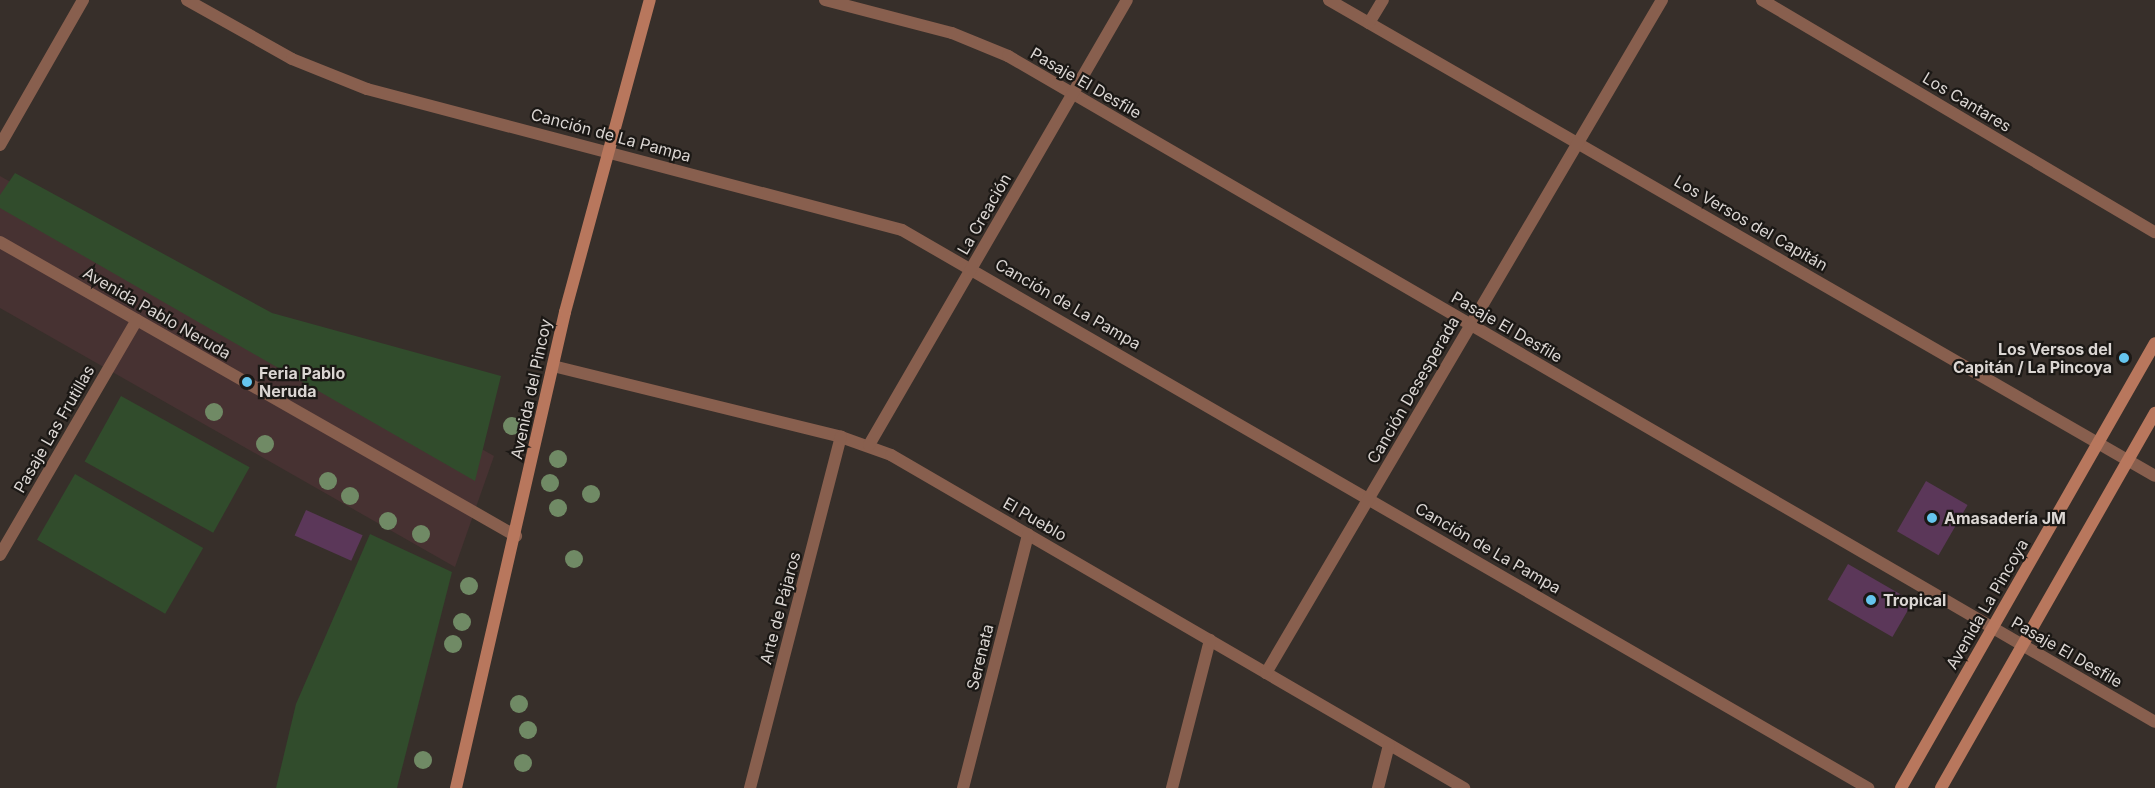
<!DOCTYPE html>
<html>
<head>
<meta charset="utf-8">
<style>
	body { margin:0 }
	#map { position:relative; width:2155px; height:788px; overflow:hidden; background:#372f2a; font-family:Inter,sans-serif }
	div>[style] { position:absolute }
	.commercial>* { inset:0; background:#473232 }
	.green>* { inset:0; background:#314c2c; transform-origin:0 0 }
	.building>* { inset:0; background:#5b3759; transform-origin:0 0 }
	.street>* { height:12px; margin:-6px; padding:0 6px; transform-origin:6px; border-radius:6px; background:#885f4e }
	.secondary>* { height:12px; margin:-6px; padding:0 6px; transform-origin:6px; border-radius:6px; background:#b8775d }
	.trees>* { width:18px; height:18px; margin:-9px; border-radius:50%; background:#708a65 }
	.dots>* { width:16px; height:16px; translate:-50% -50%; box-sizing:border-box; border:3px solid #1b1815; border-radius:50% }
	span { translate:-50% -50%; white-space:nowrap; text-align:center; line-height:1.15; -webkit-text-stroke:4.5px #1b1815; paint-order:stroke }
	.street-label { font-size:16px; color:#dbd6d3 }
	.poi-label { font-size:16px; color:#dbd6d3; font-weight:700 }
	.right { translate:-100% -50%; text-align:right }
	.left { translate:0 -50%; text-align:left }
</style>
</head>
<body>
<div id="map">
	<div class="commercial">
		<div style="clip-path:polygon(0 176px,494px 456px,455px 567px,0 308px)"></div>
	</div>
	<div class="green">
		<div style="clip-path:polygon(15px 173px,272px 313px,501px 376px,475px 481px,0 208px,0 195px)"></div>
		<div style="left:121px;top:396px;width:147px;height:75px;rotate:29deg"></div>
		<div style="left:75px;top:474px;width:148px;height:76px;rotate:30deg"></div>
		<div style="clip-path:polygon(370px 534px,452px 572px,397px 788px,276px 788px,296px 704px)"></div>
	</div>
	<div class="building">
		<div style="left:1926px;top:481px;width:48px;height:58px;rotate:30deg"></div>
		<div style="left:306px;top:510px;width:62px;height:28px;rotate:24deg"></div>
		<div style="left:1848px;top:564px;width:75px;height:41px;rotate:30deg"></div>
	</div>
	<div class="street">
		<div style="left:187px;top:0;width:120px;rotate:29.3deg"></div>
		<div style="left:292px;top:59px;width:81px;rotate:21.8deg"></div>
		<div style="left:367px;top:89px;width:553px;rotate:14.76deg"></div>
		<div style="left:902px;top:230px;width:1116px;rotate:30.01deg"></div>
		<div style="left:825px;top:0;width:131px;rotate:14.6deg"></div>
		<div style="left:952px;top:33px;width:61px;rotate:22.3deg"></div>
		<div style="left:1008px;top:56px;width:1326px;rotate:30.14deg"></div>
		<div style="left:1329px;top:0;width:953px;rotate:29.95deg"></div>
		<div style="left:1762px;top:0;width:456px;rotate:30.6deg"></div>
		<div style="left:1369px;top:23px;width:27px;rotate:-59deg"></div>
		<div style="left:0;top:145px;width:167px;rotate:-60.2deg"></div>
		<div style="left:0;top:242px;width:594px;rotate:29.67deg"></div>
		<div style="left:553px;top:366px;width:297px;rotate:13.8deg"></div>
		<div style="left:841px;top:437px;width:53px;rotate:19.8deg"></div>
		<div style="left:891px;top:455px;width:663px;rotate:30.16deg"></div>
		<div style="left:869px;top:445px;width:514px;rotate:-59.9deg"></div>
		<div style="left:0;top:555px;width:272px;rotate:-59.8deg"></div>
		<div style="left:1266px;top:673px;width:781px;rotate:-59.53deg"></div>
		<div style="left:750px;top:788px;width:363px;rotate:-75.5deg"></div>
		<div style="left:963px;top:788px;width:262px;rotate:-75.6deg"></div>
		<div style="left:1172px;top:788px;width:153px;rotate:-75.6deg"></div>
		<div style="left:1378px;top:788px;width:44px;rotate:-75.7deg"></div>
	</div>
	<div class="secondary">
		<div style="left:456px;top:788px;width:488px;rotate:-77.1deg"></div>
		<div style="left:565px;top:312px;width:323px;rotate:-74.8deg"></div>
		<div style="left:1901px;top:788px;width:512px;rotate:-60.28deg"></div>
		<div style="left:1941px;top:788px;width:432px;rotate:-60.3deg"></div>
	</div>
	<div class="trees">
		<div style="left:214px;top:412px"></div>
		<div style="left:512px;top:426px"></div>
		<div style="left:265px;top:444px"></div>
		<div style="left:558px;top:459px"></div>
		<div style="left:328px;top:481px"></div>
		<div style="left:550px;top:483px"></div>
		<div style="left:591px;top:494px"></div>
		<div style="left:350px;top:496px"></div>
		<div style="left:558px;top:508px"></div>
		<div style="left:388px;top:521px"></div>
		<div style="left:421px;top:534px"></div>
		<div style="left:574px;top:559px"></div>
		<div style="left:469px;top:586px"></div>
		<div style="left:462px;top:622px"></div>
		<div style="left:453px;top:644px"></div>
		<div style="left:519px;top:704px"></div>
		<div style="left:528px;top:730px"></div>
		<div style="left:423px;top:760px"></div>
		<div style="left:523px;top:763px"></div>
	</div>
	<div class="dots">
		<div style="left:2124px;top:358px;background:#65c5ee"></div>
		<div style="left:247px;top:382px;background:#65c5ee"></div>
		<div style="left:1932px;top:518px;background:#65c5ee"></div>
		<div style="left:1871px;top:600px;background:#65c5ee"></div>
	</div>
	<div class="street-label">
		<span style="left:1086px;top:83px;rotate:30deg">Pasaje El Desfile</span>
		<span style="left:1967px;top:102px;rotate:31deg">Los Cantares</span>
		<span style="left:611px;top:135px;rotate:15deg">Canción de La Pampa</span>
		<span style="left:984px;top:214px;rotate:-60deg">La Creación</span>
		<span style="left:1751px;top:223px;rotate:30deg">Los Versos del Capitán</span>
		<span style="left:1068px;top:304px;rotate:30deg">Canción de La Pampa</span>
		<span style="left:157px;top:313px;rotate:30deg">Avenida Pablo Neruda</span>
		<span style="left:1507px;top:327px;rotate:30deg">Pasaje El Desfile</span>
		<span style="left:531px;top:389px;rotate:-78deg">Avenida del Pincoy</span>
		<span style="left:1413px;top:390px;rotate:-60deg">Canción Desesperada</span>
		<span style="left:54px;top:429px;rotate:-60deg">Pasaje Las Frutillas</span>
		<span style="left:1035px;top:519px;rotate:30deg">El Pueblo</span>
		<span style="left:1488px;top:548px;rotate:30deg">Canción de La Pampa</span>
		<span style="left:1987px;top:604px;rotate:-60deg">Avenida La Pincoya</span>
		<span style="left:780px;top:608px;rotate:-75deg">Arte de Pájaros</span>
		<span style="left:2067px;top:652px;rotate:30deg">Pasaje El Desfile</span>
		<span style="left:980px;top:657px;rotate:-76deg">Serenata</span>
	</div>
	<div class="poi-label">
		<span class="right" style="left:2112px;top:358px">Los Versos del<br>Capitán / La Pincoya</span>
		<span class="left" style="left:259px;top:382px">Feria Pablo<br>Neruda</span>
		<span class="left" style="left:1944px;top:518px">Amasadería JM</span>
		<span class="left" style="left:1883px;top:600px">Tropical</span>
	</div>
</div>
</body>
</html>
